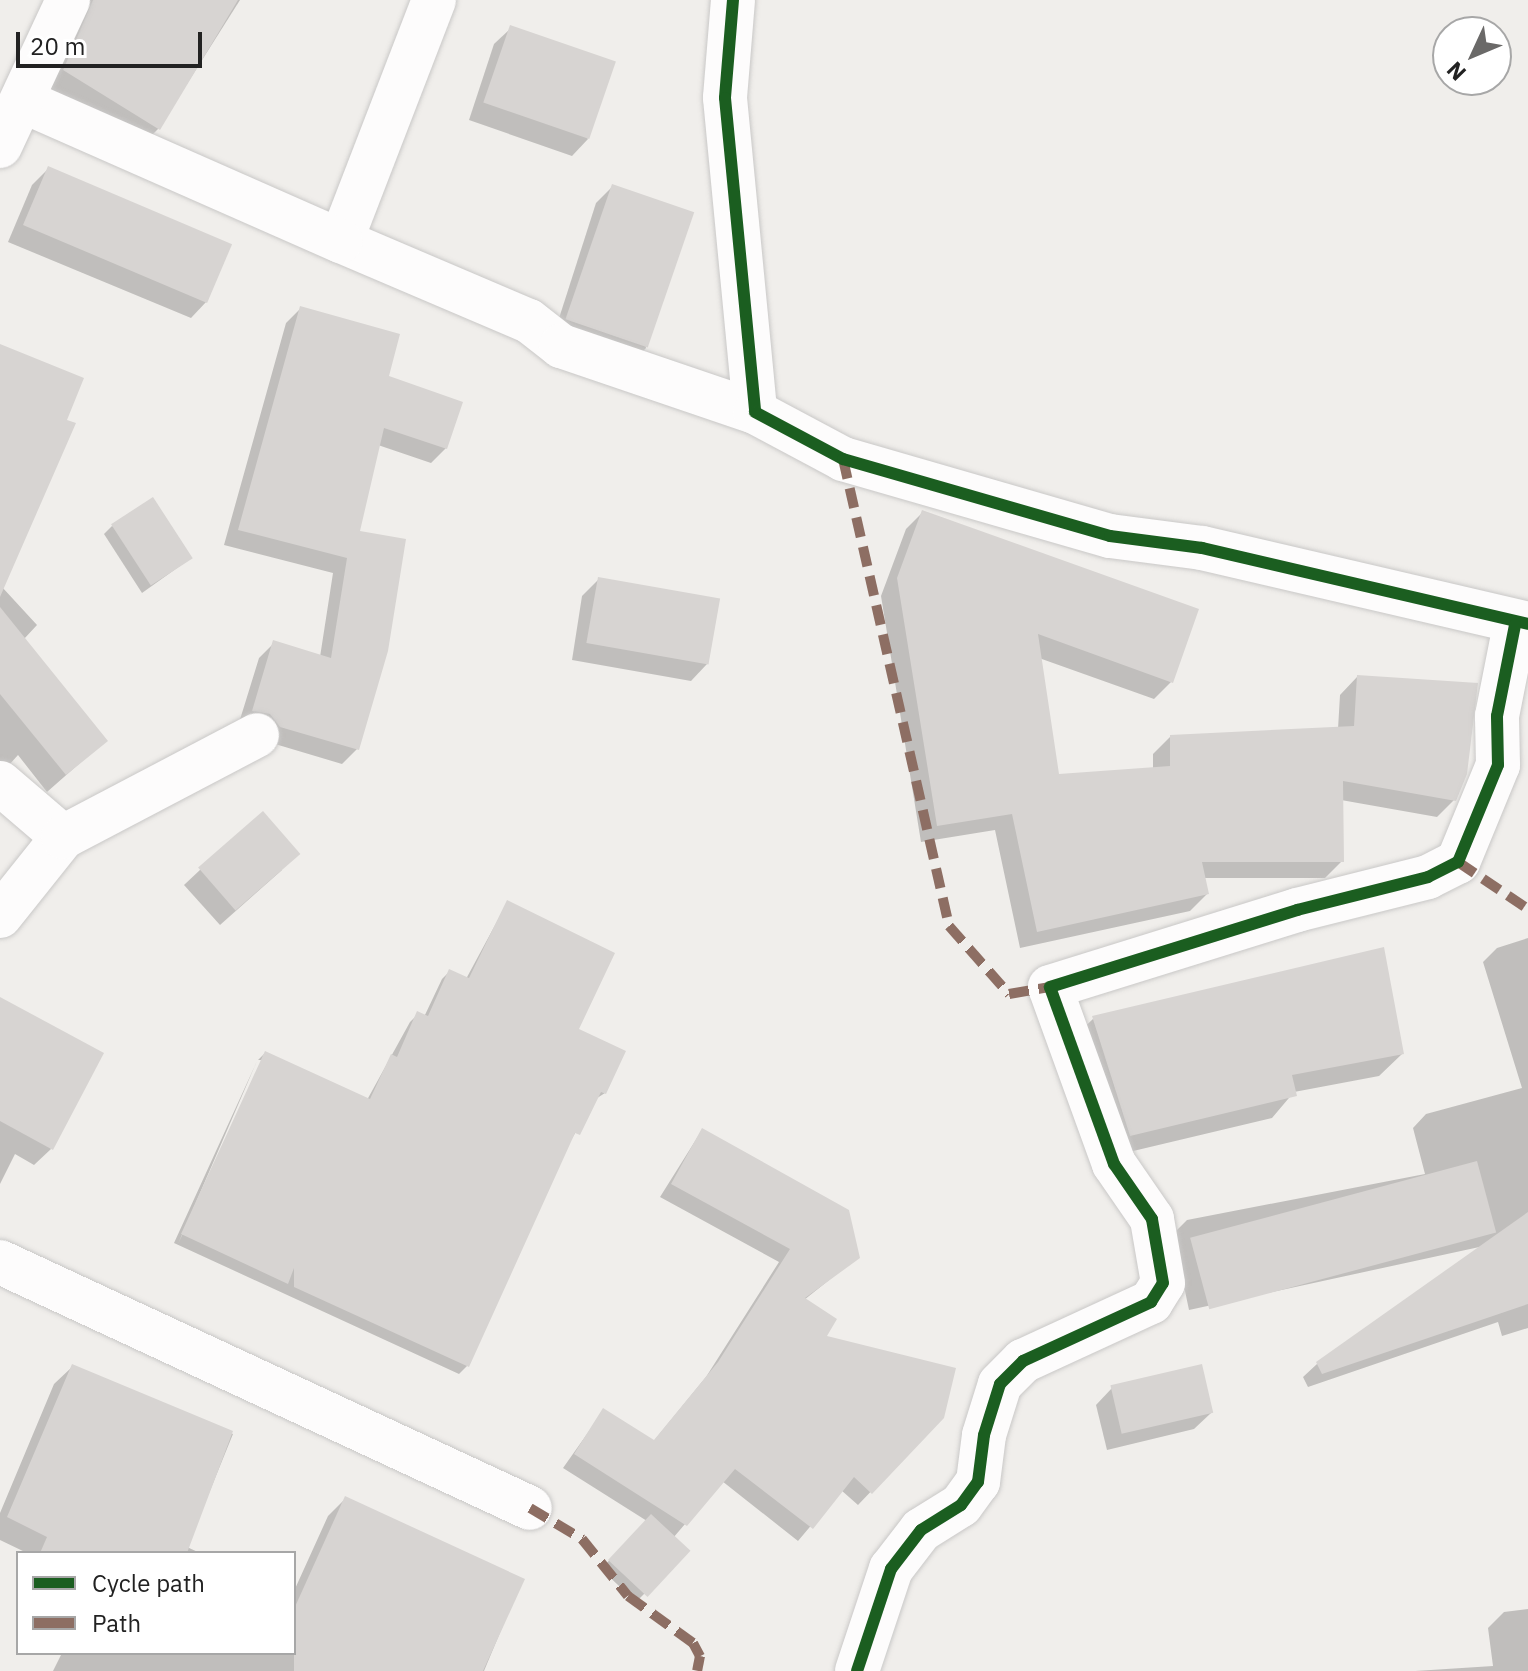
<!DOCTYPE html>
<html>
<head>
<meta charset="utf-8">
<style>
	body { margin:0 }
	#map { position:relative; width:1528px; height:1671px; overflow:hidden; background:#f0eeeb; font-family:"IBM Plex Sans",sans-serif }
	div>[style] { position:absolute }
	.shadow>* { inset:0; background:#0003 }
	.building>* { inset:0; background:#d7d4d2; transform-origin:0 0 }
	.roads { filter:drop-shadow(0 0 2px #c9c8c7) drop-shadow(0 0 2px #c9c8c7) }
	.minor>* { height:44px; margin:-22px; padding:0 22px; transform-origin:22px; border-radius:22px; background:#fdfcfc }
	.quiet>* { height:10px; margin-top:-5px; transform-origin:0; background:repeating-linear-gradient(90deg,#8d6e63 0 20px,transparent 0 30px) }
	.cycleway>* { height:12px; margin:-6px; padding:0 6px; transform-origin:6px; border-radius:6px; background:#1b5e20 }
	span { translate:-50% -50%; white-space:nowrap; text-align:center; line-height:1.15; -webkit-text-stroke:7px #fff; paint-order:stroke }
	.legend { position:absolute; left:16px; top:1551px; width:280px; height:104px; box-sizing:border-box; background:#fff; border:2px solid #a7a7a7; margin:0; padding:10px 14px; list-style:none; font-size:24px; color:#222 }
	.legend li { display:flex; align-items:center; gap:16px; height:40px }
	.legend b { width:40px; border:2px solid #a7a7a7 }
	.north { position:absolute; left:1432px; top:16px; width:80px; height:80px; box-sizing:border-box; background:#fff; border:2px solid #a7a7a7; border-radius:50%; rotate:226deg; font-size:22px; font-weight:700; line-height:32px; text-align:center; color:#222 }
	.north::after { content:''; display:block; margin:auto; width:28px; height:36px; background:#6a6968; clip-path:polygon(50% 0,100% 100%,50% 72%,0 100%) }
	.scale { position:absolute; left:16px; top:32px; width:186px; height:36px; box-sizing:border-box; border:4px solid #222; border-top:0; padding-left:10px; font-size:24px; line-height:28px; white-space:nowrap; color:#222; -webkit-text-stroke:6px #fff; paint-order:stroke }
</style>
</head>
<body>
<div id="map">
	<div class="shadow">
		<div style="clip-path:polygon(89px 0,240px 0,159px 128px,142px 145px,48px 88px)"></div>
		<div style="clip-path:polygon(511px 28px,588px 139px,572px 156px,469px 120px,494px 44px)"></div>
		<div style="clip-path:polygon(48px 169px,207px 301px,191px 318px,8px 242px,32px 185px)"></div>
		<div style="clip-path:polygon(613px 186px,646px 348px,629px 365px,553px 337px,596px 203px)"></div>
		<div style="clip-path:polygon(301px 308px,386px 377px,446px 448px,431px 463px,378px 445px,357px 533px,357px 749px,342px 764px,265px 741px,238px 726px,259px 658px,274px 643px,320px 657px,333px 573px,224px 545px,286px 323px)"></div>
		<div style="clip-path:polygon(0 346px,2px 587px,37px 625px,24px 639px,106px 740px,47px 792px,18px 755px,0 775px)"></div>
		<div style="clip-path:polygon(923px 512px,1171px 682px,1154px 699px,1039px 658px,1058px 776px,1153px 769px,1153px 754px,1170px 737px,1338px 729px,1340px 695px,1357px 677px,1455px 799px,1437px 817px,1341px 800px,1342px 861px,1325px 878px,1204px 878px,1207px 894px,1190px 911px,1020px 948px,995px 830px,921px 842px,881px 596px,906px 529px)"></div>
		<div style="clip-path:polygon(112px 526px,191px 558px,142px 593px,104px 534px)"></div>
		<div style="clip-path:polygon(599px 579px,707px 664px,691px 681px,572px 660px,582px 596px)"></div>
		<div style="clip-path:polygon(201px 869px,282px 870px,220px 925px,184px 885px)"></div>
		<div style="clip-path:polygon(507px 903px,605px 1093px,594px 1100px,570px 1142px,467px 1366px,459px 1374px,174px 1243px,257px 1061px,178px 1244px,263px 1060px,258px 1060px,265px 1053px,367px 1100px,410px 1022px,418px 1014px,424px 1017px,442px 979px,450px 971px,466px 979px)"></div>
		<div style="clip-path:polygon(1528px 938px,1528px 1328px,1502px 1336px,1498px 1322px,1308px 1387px,1303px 1377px,1317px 1364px,1484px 1246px,1189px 1310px,1173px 1234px,1187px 1220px,1425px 1174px,1413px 1128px,1426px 1114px,1522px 1088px,1483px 962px,1497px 948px)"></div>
		<div style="clip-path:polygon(0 999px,51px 1149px,34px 1165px,15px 1154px,0 1184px)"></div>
		<div style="clip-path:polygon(1094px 1018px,1402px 1054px,1379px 1076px,1294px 1092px,1272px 1118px,1108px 1157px,1071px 1040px)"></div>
		<div style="clip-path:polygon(702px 1130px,858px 1257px,804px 1300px,824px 1337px,942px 1417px,858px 1505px,841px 1490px,798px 1541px,722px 1481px,673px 1538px,687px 1551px,636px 1602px,601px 1569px,647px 1521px,563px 1468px,604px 1410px,653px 1442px,706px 1377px,779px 1262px,660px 1197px)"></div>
		<div style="clip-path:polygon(72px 1367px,233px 1434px,187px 1547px,200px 1553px,27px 1553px,0 1540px,0 1513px,54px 1384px)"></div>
		<div style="clip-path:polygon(1112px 1388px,1211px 1413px,1194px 1429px,1107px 1450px,1096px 1405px)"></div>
		<div style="clip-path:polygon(346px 1498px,522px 1580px,484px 1671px,53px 1671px,62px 1653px,294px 1653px,294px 1591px,328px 1516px)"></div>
		<div style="clip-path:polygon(1528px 1609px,1528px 1671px,1415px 1671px,1493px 1666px,1488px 1628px,1504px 1612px)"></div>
	</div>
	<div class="building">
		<div style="clip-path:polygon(93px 0,238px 0,160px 130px,63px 70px)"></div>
		<div style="left:510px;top:25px;width:112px;height:82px;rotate:19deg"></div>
		<div style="left:48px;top:166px;width:200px;height:64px;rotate:23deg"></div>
		<div style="left:612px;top:184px;width:87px;height:143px;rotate:19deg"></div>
		<div style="clip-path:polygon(300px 306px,400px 334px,389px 376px,463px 402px,447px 449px,384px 428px,360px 531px,406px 539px,388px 651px,359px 750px,280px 727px,270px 714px,252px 711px,273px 640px,331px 658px,347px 558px,238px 530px)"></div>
		<div style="clip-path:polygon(0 344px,84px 378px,67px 420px,76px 423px,0 597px)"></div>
		<div style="left:153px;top:497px;width:73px;height:50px;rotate:57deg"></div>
		<div style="clip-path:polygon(922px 510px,1199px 609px,1173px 683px,1038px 634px,1059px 774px,1170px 766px,1170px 735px,1354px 726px,1357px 675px,1478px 683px,1467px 774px,1456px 801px,1343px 781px,1344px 862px,1202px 862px,1209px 894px,1037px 932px,1012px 814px,937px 826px,897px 578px)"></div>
		<div style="left:598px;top:577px;width:124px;height:67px;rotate:10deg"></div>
		<div style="clip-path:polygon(0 607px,108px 741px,66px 775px,0 694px)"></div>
		<div style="left:263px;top:811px;width:57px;height:86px;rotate:49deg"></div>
		<div style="clip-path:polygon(507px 900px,615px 953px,579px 1029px,626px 1051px,606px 1094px,601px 1092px,580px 1135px,575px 1133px,469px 1367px,294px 1287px,294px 1268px,288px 1284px,181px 1234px,265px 1051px,370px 1099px,391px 1054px,397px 1057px,417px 1011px,428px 1016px,449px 969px,469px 978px)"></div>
		<div style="clip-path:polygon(1384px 947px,1404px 1054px,1292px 1075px,1297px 1096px,1130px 1136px,1092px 1016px)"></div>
		<div style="clip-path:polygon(0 997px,104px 1053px,53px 1150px,0 1121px)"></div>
		<div style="clip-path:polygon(702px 1128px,849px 1210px,860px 1258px,805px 1298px,837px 1319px,827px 1336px,956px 1368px,944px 1418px,872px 1494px,854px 1477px,813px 1529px,735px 1469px,687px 1526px,574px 1454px,603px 1408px,654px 1440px,718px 1362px,790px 1249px,671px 1184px)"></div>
		<div style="left:1477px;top:1161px;width:74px;height:297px;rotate:75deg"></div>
		<div style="clip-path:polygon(1528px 1212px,1528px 1304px,1322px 1374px,1316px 1362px)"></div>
		<div style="clip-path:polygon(72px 1364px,233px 1431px,187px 1553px,40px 1553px,47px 1537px,7px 1517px)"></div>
		<div style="left:1202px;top:1364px;width:50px;height:94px;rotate:77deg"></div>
		<div style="clip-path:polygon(345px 1496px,525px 1579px,483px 1671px,294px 1671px,294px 1609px)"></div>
		<div style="left:651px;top:1514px;width:54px;height:63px;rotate:43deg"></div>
	</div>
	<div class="roads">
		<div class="minor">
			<div style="left:434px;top:0;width:258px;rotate:111.1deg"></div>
			<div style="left:341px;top:241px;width:204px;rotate:23.1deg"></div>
			<div style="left:529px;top:321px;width:41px;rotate:38deg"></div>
			<div style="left:561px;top:346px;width:205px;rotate:18.8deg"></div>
			<div style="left:733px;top:0;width:98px;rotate:94.7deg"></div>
			<div style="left:725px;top:98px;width:315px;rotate:84.5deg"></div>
			<div style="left:755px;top:412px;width:100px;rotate:28.1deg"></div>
			<div style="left:843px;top:459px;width:278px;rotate:16.1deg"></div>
			<div style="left:1110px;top:536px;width:93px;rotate:7.4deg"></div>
			<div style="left:1202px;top:548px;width:335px;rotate:13.1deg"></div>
			<div style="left:23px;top:101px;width:347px;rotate:23.8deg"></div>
			<div style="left:0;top:146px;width:161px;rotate:-65deg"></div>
			<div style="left:0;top:783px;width:83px;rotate:40.6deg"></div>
			<div style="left:63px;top:837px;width:101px;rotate:128.6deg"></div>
			<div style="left:63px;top:837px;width:219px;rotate:-27.7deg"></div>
			<div style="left:0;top:1262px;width:584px;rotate:24.9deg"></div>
			<div style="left:857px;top:1671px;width:108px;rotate:-71.6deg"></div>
			<div style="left:891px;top:1569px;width:49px;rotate:-52.4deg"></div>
			<div style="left:921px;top:1530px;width:47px;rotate:-32deg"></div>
			<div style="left:961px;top:1505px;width:29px;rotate:-54deg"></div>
			<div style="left:978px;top:1482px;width:47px;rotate:-82.7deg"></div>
			<div style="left:984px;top:1435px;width:53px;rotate:-72.6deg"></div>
			<div style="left:1000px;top:1384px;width:33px;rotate:-45deg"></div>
			<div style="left:1023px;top:1361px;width:141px;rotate:-24.7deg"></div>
			<div style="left:1151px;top:1302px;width:22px;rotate:-58deg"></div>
			<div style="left:1163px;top:1283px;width:65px;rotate:-99.8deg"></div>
			<div style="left:1152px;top:1219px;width:67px;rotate:-124.6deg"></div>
			<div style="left:1114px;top:1164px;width:188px;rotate:-109.9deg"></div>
			<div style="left:1050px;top:987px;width:259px;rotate:-17.3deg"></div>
			<div style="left:1297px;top:910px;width:135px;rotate:-14.1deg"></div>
			<div style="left:1428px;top:877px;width:34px;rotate:-27deg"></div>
			<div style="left:1458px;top:862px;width:105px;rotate:-67.6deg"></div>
			<div style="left:1498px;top:765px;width:49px;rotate:-91.2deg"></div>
			<div style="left:1497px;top:716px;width:93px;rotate:-78.8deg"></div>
		</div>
	</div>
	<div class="quiet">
		<div style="left:843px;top:459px;width:479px;rotate:77.2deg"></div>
		<div style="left:949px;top:926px;width:91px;rotate:48.6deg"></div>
		<div style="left:1009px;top:994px;width:42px;rotate:-9.7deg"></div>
		<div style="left:1458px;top:862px;width:84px;rotate:33.9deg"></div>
		<div style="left:530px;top:1508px;width:61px;rotate:30.8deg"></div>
		<div style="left:582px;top:1539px;width:73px;rotate:51.1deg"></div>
		<div style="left:628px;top:1596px;width:80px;rotate:35.9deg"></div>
		<div style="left:693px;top:1643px;width:15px;rotate:62deg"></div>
		<div style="left:700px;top:1656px;width:15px;rotate:101deg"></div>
	</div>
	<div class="cycleway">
		<div style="left:733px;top:0;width:98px;rotate:94.7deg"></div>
		<div style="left:725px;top:98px;width:315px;rotate:84.5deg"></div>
		<div style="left:755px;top:412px;width:100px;rotate:28.1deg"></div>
		<div style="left:843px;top:459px;width:278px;rotate:16.1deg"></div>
		<div style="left:1110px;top:536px;width:93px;rotate:7.4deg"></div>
		<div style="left:1202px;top:548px;width:335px;rotate:13.1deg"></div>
		<div style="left:857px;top:1671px;width:108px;rotate:-71.6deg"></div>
		<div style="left:891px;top:1569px;width:49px;rotate:-52.4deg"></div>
		<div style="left:921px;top:1530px;width:47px;rotate:-32deg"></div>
		<div style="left:961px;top:1505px;width:29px;rotate:-54deg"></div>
		<div style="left:978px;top:1482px;width:47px;rotate:-82.7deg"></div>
		<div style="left:984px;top:1435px;width:53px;rotate:-72.6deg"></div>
		<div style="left:1000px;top:1384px;width:33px;rotate:-45deg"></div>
		<div style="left:1023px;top:1361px;width:141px;rotate:-24.7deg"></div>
		<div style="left:1151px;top:1302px;width:22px;rotate:-58deg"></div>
		<div style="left:1163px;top:1283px;width:65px;rotate:-99.8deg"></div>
		<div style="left:1152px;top:1219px;width:67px;rotate:-124.6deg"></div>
		<div style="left:1114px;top:1164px;width:188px;rotate:-109.9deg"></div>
		<div style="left:1050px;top:987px;width:259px;rotate:-17.3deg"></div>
		<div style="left:1297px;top:910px;width:135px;rotate:-14.1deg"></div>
		<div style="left:1428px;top:877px;width:34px;rotate:-27deg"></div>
		<div style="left:1458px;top:862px;width:105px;rotate:-67.6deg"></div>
		<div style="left:1498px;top:765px;width:49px;rotate:-91.2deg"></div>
		<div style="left:1497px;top:716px;width:93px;rotate:-78.8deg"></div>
	</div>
	<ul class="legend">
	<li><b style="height:10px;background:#1b5e20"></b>Cycle path</li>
	<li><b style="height:10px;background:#8d6e63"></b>Path</li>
	</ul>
	<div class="north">N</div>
	<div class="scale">20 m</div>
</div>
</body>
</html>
